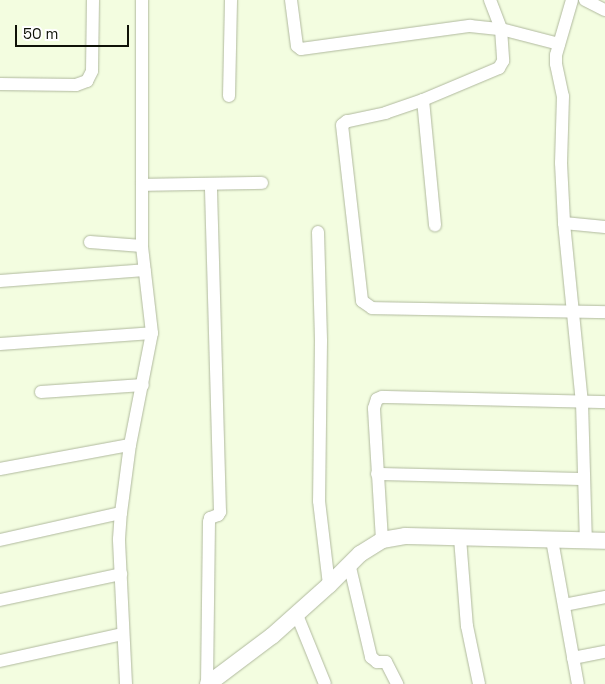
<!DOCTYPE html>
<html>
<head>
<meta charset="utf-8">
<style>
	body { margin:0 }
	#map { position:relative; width:605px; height:684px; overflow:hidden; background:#f3fde0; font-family:"Space Grotesk",sans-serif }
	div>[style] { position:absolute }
	.roads { filter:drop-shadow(0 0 1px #b0b99e) drop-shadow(0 0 1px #b0b99e) }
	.minor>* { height:12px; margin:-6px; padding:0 6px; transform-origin:6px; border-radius:6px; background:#fff }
	.tertiary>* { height:16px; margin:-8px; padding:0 8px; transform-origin:8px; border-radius:8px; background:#fff }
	span { translate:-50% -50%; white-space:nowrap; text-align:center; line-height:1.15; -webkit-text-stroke:4px #fff; paint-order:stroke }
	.scale { position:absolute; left:15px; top:25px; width:114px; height:22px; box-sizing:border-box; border:2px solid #0f1208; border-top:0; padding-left:6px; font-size:15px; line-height:18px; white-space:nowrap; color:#0f1208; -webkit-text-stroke:4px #fff; paint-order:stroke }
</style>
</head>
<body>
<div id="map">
	<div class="roads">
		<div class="minor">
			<div style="left:291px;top:0;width:46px;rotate:82.6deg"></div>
			<div style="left:297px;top:46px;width:5px;rotate:37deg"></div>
			<div style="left:301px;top:49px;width:171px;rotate:-7.8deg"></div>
			<div style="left:470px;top:26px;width:31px;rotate:6deg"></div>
			<div style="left:501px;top:29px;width:60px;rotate:14.5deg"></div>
			<div style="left:490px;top:0;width:31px;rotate:69deg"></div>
			<div style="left:501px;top:29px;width:32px;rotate:86deg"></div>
			<div style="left:503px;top:61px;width:8px;rotate:120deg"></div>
			<div style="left:499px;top:68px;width:82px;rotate:157.2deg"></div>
			<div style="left:423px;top:100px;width:39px;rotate:161deg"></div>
			<div style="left:386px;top:113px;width:40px;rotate:168deg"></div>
			<div style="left:347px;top:121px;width:6px;rotate:141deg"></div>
			<div style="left:342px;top:125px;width:177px;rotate:83.5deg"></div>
			<div style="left:362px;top:301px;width:12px;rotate:35deg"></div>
			<div style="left:372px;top:308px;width:233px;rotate:1deg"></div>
			<div style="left:572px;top:0;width:57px;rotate:106.2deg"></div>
			<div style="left:556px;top:55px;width:9px;rotate:90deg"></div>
			<div style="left:556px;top:64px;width:33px;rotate:78deg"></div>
			<div style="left:563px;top:96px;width:67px;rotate:91.7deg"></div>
			<div style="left:561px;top:163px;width:60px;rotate:87.1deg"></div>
			<div style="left:564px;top:223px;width:180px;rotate:84.3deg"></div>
			<div style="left:582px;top:402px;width:139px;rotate:88.4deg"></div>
			<div style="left:585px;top:0;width:22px;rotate:27deg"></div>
			<div style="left:0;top:84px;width:76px;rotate:0.8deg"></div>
			<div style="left:76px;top:85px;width:12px;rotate:-20deg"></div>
			<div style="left:87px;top:81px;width:11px;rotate:-63deg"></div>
			<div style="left:92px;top:71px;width:71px;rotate:-89.2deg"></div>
			<div style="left:229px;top:96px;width:96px;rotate:-88.8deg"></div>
			<div style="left:423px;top:100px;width:126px;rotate:84.5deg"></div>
			<div style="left:142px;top:185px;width:120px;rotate:-1deg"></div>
			<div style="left:564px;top:223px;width:41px;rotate:5.6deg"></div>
			<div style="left:318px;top:232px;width:109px;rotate:88.4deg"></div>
			<div style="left:321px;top:341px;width:160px;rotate:90.7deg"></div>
			<div style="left:319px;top:501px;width:85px;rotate:83.2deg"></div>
			<div style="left:90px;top:242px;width:52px;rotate:4.4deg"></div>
			<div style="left:0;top:281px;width:145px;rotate:-4.3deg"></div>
			<div style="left:0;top:344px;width:152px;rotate:-4.1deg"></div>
			<div style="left:41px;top:392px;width:102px;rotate:-3.9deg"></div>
			<div style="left:0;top:469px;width:132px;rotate:-10.5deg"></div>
			<div style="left:377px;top:474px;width:207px;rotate:1.4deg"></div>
			<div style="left:460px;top:538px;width:88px;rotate:85.5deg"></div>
			<div style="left:467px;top:626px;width:59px;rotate:78.3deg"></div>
			<div style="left:0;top:540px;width:124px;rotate:-12.6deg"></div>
			<div style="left:382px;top:540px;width:132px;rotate:-93.5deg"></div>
			<div style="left:374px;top:408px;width:9px;rotate:-72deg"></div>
			<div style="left:377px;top:399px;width:5px;rotate:-22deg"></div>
			<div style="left:382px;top:397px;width:223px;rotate:1.3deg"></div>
			<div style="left:552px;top:540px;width:146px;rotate:79.8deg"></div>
			<div style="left:349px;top:563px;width:97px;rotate:76.8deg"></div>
			<div style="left:371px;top:657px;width:8px;rotate:40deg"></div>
			<div style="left:377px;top:662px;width:9px"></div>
			<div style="left:386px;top:662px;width:25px;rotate:63deg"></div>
			<div style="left:0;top:600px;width:124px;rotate:-12.1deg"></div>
			<div style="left:564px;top:605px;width:42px;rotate:-11deg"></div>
			<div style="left:297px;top:615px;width:74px;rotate:67.9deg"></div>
			<div style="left:573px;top:658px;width:33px;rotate:-11deg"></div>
			<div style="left:0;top:661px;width:126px;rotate:-12.4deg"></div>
			<div style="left:126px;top:684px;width:145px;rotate:-92.8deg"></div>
			<div style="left:119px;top:539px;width:26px;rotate:-86deg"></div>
			<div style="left:121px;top:513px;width:69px;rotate:-82.5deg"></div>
			<div style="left:130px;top:445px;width:114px;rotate:-78.9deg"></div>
			<div style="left:152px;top:333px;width:88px;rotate:-96.6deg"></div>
			<div style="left:142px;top:246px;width:246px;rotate:-90deg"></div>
			<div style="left:207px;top:684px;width:162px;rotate:-89.3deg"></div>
			<div style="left:209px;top:522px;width:4px;rotate:-76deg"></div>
			<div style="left:210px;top:518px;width:9px;rotate:-21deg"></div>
			<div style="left:218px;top:515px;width:4px;rotate:-56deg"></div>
			<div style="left:220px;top:512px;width:328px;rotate:-91.6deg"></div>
		</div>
		<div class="tertiary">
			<div style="left:208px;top:684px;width:80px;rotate:-36.9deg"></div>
			<div style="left:272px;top:636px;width:76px;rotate:-41.8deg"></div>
			<div style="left:329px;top:585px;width:44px;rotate:-45deg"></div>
			<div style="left:360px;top:554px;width:26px;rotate:-32deg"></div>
			<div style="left:382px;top:540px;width:23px;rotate:-10deg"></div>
			<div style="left:405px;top:536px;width:200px;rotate:1.4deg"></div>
		</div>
	</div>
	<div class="scale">50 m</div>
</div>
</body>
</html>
